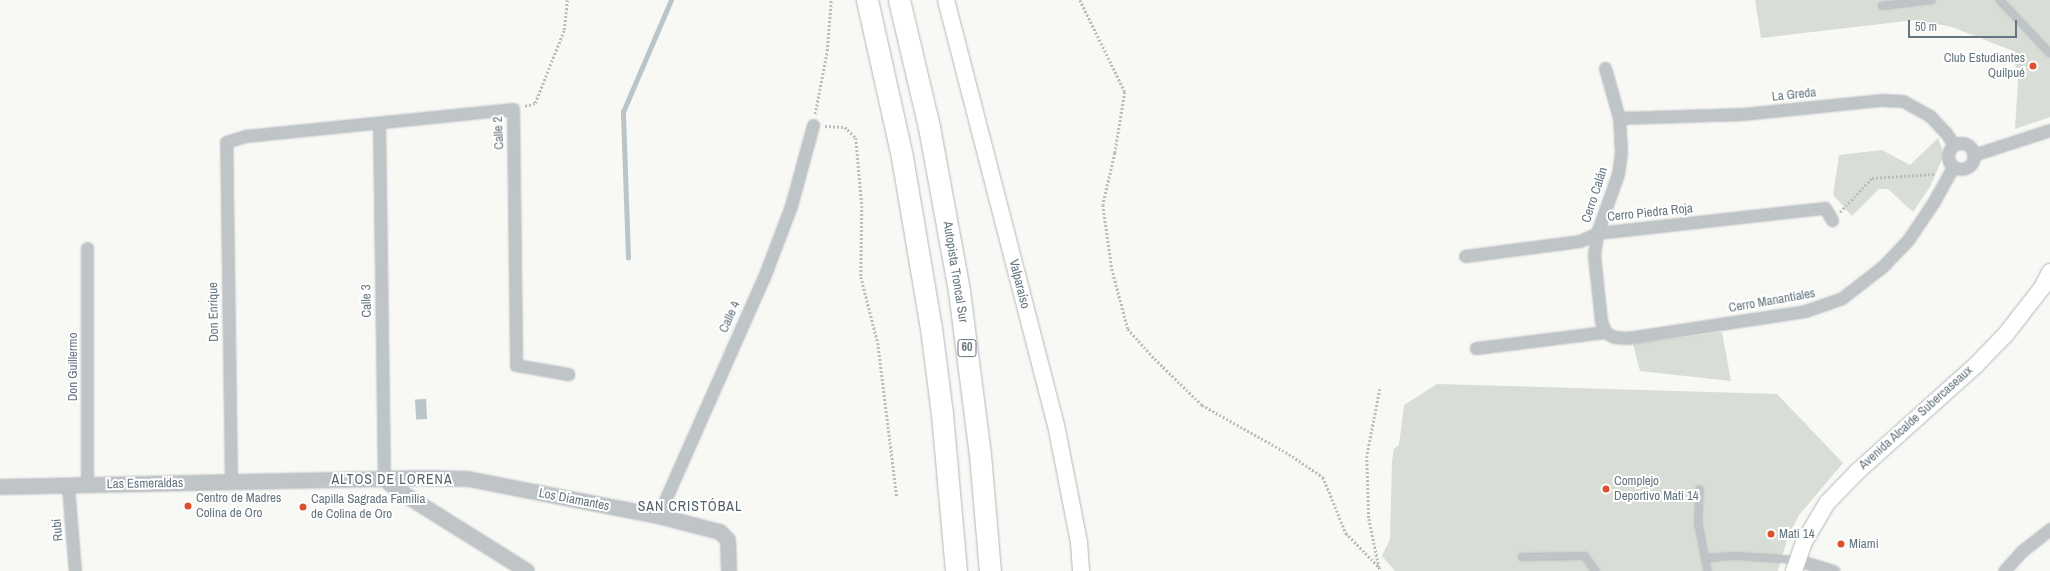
<!DOCTYPE html>
<html>
<head>
<meta charset="utf-8">
<style>
	body { margin:0 }
	#map { position:relative; width:2050px; height:571px; overflow:hidden; background:#f8f8f5; font-family:"Archivo Narrow",sans-serif }
	div>[style] { position:absolute }
	.green>* { inset:0; background:#d8ddd5 }
	.water>* { inset:0; background:#b9c5c9; transform-origin:0 0 }
	.stream>* { height:4.5px; margin:-2.25px; padding:0 2.25px; transform-origin:2.25px; border-radius:2.25px; background:#b9c5c9 }
	.path>* { height:2.5px; margin-top:-1.25px; transform-origin:0; background:repeating-linear-gradient(90deg,#babdbf 0 2px,transparent 0 4px) }
	.roads { filter:drop-shadow(0 0 1px #b2b8bc) drop-shadow(0 0 1px #b2b8bc) }
	.service>* { height:5.5px; margin:-2.75px; padding:0 2.75px; transform-origin:2.75px; border-radius:2.75px; background:#bfc4c7 }
	.minor>* { height:11px; margin:-5.5px; padding:0 5.5px; transform-origin:5.5px; border-radius:5.5px; background:#bfc4c7 }
	.minor>.ring { margin:-5.5px; padding:0; box-sizing:content-box; background:none; border:11px solid #bfc4c7; border-radius:50% }
	.tertiary>* { height:14px; margin:-7px; padding:0 7px; transform-origin:7px; border-radius:7px; background:#bfc4c7 }
	.secondary>* { height:16px; margin:-8px; padding:0 8px; transform-origin:8px; border-radius:8px; background:#fff }
	.motorway>* { height:21px; margin:-10.5px; padding:0 10.5px; transform-origin:10.5px; border-radius:10.5px; background:#fff }
	.dots>* { width:11px; height:11px; translate:-50% -50%; box-sizing:border-box; border:2px solid #fff; border-radius:50% }
	span { translate:-50% -50%; white-space:nowrap; text-align:center; line-height:1.15; -webkit-text-stroke:4px #fff; paint-order:stroke }
	.shield-label span { padding:1px 3px; background:#fff; border:1px solid; border-radius:3px; -webkit-text-stroke-width:0 }
	.shield-label { font-size:12px; color:#64757f; font-weight:700 }
	.poi-label { font-size:13px; color:#64757f }
	.right { translate:-100% -50%; text-align:right }
	.left { translate:0 -50%; text-align:left }
	.street-label { font-size:13px; color:#64757f }
	.neighbourhood-label { font-size:14px; color:#56626b; letter-spacing:1px }
	.scale { position:absolute; left:1908px; top:20px; width:109px; height:18px; box-sizing:border-box; border:2px solid #64757f; border-top:0; padding-left:5px; font-size:12px; line-height:14px; white-space:nowrap; color:#64757f; -webkit-text-stroke:3px #fff; paint-order:stroke }
</style>
</head>
<body>
<div id="map">
	<div class="green">
		<div style="clip-path:polygon(1755px 0,2050px 0,2050px 117px,2015px 129px,2018px 81px,2013px 51px,1952px 27px,1915px 20px,1761px 38px)"></div>
		<div style="clip-path:polygon(1938px 138px,1942px 148px,1942px 159px,1930px 187px,1913px 212px,1888px 189px,1879px 189px,1852px 216px,1833px 195px,1839px 155px,1882px 150px,1910px 165px)"></div>
		<div style="clip-path:polygon(1722px 332px,1731px 381px,1640px 371px,1633px 344px)"></div>
		<div style="clip-path:polygon(1437px 384px,1777px 394px,1843px 463px,1799px 515px,1788px 536px,1778px 571px,1395px 571px,1382px 556px,1390px 539px,1392px 461px,1394px 449px,1399px 445px,1404px 405px)"></div>
	</div>
	<div class="water">
		<div style="left:426px;top:399px;width:20px;height:11px;rotate:87deg"></div>
	</div>
	<div class="stream">
		<div style="left:628px;top:258px;width:146px;rotate:-92deg"></div>
		<div style="left:623px;top:112px;width:122px;rotate:-66.8deg"></div>
	</div>
	<div class="path">
		<div style="left:1080px;top:0;width:102px;rotate:63.9deg"></div>
		<div style="left:1125px;top:92px;width:62px;rotate:99.3deg"></div>
		<div style="left:1115px;top:153px;width:53px;rotate:103deg"></div>
		<div style="left:1103px;top:205px;width:65px;rotate:82deg"></div>
		<div style="left:1112px;top:269px;width:62px;rotate:75.1deg"></div>
		<div style="left:1128px;top:329px;width:36px;rotate:48deg"></div>
		<div style="left:1152px;top:356px;width:70px;rotate:44.4deg"></div>
		<div style="left:1202px;top:405px;width:100px;rotate:29.4deg"></div>
		<div style="left:1289px;top:454px;width:41px;rotate:34.1deg"></div>
		<div style="left:1323px;top:477px;width:61px;rotate:67.7deg"></div>
		<div style="left:1346px;top:533px;width:47px;rotate:45.9deg"></div>
		<div style="left:525px;top:106px;width:10px;rotate:-17deg"></div>
		<div style="left:535px;top:103px;width:79px;rotate:-68.3deg"></div>
		<div style="left:564px;top:30px;width:30px;rotate:-84deg"></div>
		<div style="left:815px;top:114px;width:64px;rotate:-79.2deg"></div>
		<div style="left:827px;top:51px;width:51px;rotate:-85.5deg"></div>
		<div style="left:825px;top:126px;width:20px;rotate:3deg"></div>
		<div style="left:845px;top:127px;width:16px;rotate:45deg"></div>
		<div style="left:856px;top:138px;width:68px;rotate:85deg"></div>
		<div style="left:862px;top:206px;width:71px;rotate:90.8deg"></div>
		<div style="left:861px;top:277px;width:68px;rotate:75.6deg"></div>
		<div style="left:878px;top:343px;width:156px;rotate:83deg"></div>
		<div style="left:1840px;top:212px;width:47px;rotate:-46.7deg"></div>
		<div style="left:1872px;top:178px;width:62px;rotate:-3.7deg"></div>
		<div style="left:1380px;top:389px;width:68px;rotate:101deg"></div>
		<div style="left:1367px;top:456px;width:63px;rotate:88.2deg"></div>
		<div style="left:1369px;top:519px;width:49px;rotate:78.2deg"></div>
		<div style="left:1379px;top:567px;width:4px;rotate:63deg"></div>
	</div>
	<div class="roads">
		<div class="service">
			<div style="left:2000px;top:0;width:73px;rotate:46.7deg"></div>
			<div style="left:1882px;top:6px;width:50px;rotate:-6.8deg"></div>
			<div style="left:1700px;top:489px;width:35px;rotate:92deg"></div>
			<div style="left:1699px;top:524px;width:48px;rotate:79.2deg"></div>
			<div style="left:1522px;top:557px;width:63px;rotate:-0.9deg"></div>
			<div style="left:1585px;top:556px;width:19px;rotate:54deg"></div>
			<div style="left:1706px;top:558px;width:31px;rotate:-4deg"></div>
			<div style="left:1737px;top:556px;width:60px;rotate:3.8deg"></div>
		</div>
		<div class="minor">
			<div style="left:1619px;top:118px;width:124px;rotate:-1.8deg"></div>
			<div style="left:1743px;top:114px;width:140px;rotate:-5.8deg"></div>
			<div style="left:1882px;top:100px;width:21px;rotate:3deg"></div>
			<div style="left:1903px;top:101px;width:31px;rotate:29deg"></div>
			<div style="left:1930px;top:116px;width:23px;rotate:47deg"></div>
			<div style="left:1946px;top:133px;width:14px;rotate:56deg"></div>
			<div style="left:379px;top:123px;width:356px;rotate:89.2deg"></div>
			<div class="ring" style="left:1948px;top:143px;width:15px;height:15px"></div>
			<div style="left:1973px;top:155px;width:81px;rotate:-18deg"></div>
			<div style="left:1465px;top:256px;width:116px;rotate:-7.4deg"></div>
			<div style="left:1580px;top:241px;width:19px;rotate:-25deg"></div>
			<div style="left:1597px;top:233px;width:229px;rotate:-6.3deg"></div>
			<div style="left:1825px;top:208px;width:14px;rotate:60deg"></div>
			<div style="left:1605px;top:332px;width:10px;rotate:29deg"></div>
			<div style="left:1614px;top:337px;width:13px;rotate:4deg"></div>
			<div style="left:1627px;top:338px;width:180px;rotate:-8.6deg"></div>
			<div style="left:1805px;top:311px;width:39px;rotate:-19deg"></div>
			<div style="left:1842px;top:298px;width:51px;rotate:-37.8deg"></div>
			<div style="left:1882px;top:267px;width:37px;rotate:-46deg"></div>
			<div style="left:1908px;top:240px;width:45px;rotate:-56deg"></div>
			<div style="left:1933px;top:203px;width:41px;rotate:-60.9deg"></div>
			<div style="left:1605px;top:332px;width:12px;rotate:-110deg"></div>
			<div style="left:1601px;top:321px;width:66px;rotate:-96.1deg"></div>
			<div style="left:1594px;top:255px;width:22px;rotate:-82deg"></div>
			<div style="left:1597px;top:233px;width:63px;rotate:-70.4deg"></div>
			<div style="left:1618px;top:174px;width:21px;rotate:-82deg"></div>
			<div style="left:1621px;top:153px;width:35px;rotate:-93deg"></div>
			<div style="left:1619px;top:118px;width:52px;rotate:-105.6deg"></div>
			<div style="left:1476px;top:348px;width:130px;rotate:-7.1deg"></div>
			<div style="left:231px;top:482px;width:340px;rotate:-90.8deg"></div>
			<div style="left:226px;top:142px;width:21px;rotate:-17deg"></div>
			<div style="left:246px;top:136px;width:268px;rotate:-5.8deg"></div>
			<div style="left:513px;top:109px;width:256px;rotate:89.3deg"></div>
			<div style="left:516px;top:365px;width:53px;rotate:9.8deg"></div>
			<div style="left:68px;top:486px;width:85px;rotate:85.3deg"></div>
			<div style="left:87px;top:486px;width:238px;rotate:-90deg"></div>
			<div style="left:658px;top:516px;width:261px;rotate:-66.1deg"></div>
			<div style="left:764px;top:277px;width:76px;rotate:-69.2deg"></div>
			<div style="left:791px;top:206px;width:84px;rotate:-74.8deg"></div>
			<div style="left:1797px;top:560px;width:38px;rotate:17deg"></div>
			<div style="left:2004px;top:571px;width:27px;rotate:-48deg"></div>
			<div style="left:2022px;top:551px;width:36px;rotate:-38deg"></div>
		</div>
		<div class="tertiary">
			<div style="left:384px;top:479px;width:23px;rotate:38deg"></div>
			<div style="left:402px;top:493px;width:147px;rotate:32deg"></div>
			<div style="left:0;top:487px;width:417px;rotate:-1.2deg"></div>
			<div style="left:417px;top:478px;width:51px;rotate:1.1deg"></div>
			<div style="left:468px;top:479px;width:194px;rotate:11deg"></div>
			<div style="left:658px;top:516px;width:64px;rotate:14.5deg"></div>
			<div style="left:720px;top:532px;width:11px;rotate:45deg"></div>
			<div style="left:728px;top:540px;width:31px;rotate:88deg"></div>
		</div>
		<div class="secondary">
			<div style="left:946px;top:0;width:439px;rotate:75.5deg"></div>
			<div style="left:1056px;top:425px;width:119px;rotate:78.9deg"></div>
			<div style="left:1079px;top:542px;width:29px;rotate:86deg"></div>
			<div style="left:1794px;top:571px;width:31px;rotate:-71deg"></div>
			<div style="left:1804px;top:542px;width:45px;rotate:-59.5deg"></div>
			<div style="left:1827px;top:503px;width:45px;rotate:-45.9deg"></div>
			<div style="left:1858px;top:471px;width:159px;rotate:-41.9deg"></div>
			<div style="left:1976px;top:365px;width:43px;rotate:-45.9deg"></div>
			<div style="left:2006px;top:334px;width:58px;rotate:-52deg"></div>
			<div style="left:2042px;top:288px;width:18px;rotate:-63deg"></div>
		</div>
		<div class="motorway">
			<div style="left:867px;top:0;width:161px;rotate:77.4deg"></div>
			<div style="left:902px;top:157px;width:173px;rotate:80.4deg"></div>
			<div style="left:931px;top:328px;width:87px;rotate:82.7deg"></div>
			<div style="left:942px;top:414px;width:158px;rotate:84.9deg"></div>
			<div style="left:899px;top:0;width:130px;rotate:76.7deg"></div>
			<div style="left:929px;top:127px;width:167px;rotate:79.6deg"></div>
			<div style="left:959px;top:291px;width:165px;rotate:82.7deg"></div>
			<div style="left:980px;top:455px;width:116px;rotate:85.1deg"></div>
		</div>
	</div>
	<div class="dots">
		<div style="left:2033px;top:66px;background:#de4f2f"></div>
		<div style="left:1606px;top:489px;background:#de4f2f"></div>
		<div style="left:188px;top:506px;background:#de4f2f"></div>
		<div style="left:303px;top:507px;background:#de4f2f"></div>
		<div style="left:1771px;top:534px;background:#de4f2f"></div>
		<div style="left:1841px;top:544px;background:#de4f2f"></div>
	</div>
	<div class="shield-label">
		<span style="left:967px;top:348px">60</span>
	</div>
	<div class="poi-label">
		<span class="right" style="left:2025px;top:66px">Club Estudiantes<br>Quilpué</span>
		<span class="left" style="left:1614px;top:489px">Complejo<br>Deportivo Mati 14</span>
		<span class="left" style="left:196px;top:506px">Centro de Madres<br>Colina de Oro</span>
		<span class="left" style="left:311px;top:507px">Capilla Sagrada Familia<br>de Colina de Oro</span>
		<span class="left" style="left:1779px;top:534px">Mati 14</span>
		<span class="left" style="left:1849px;top:544px">Miami</span>
	</div>
	<div class="street-label">
		<span style="left:1794px;top:95px;rotate:-6deg">La Greda</span>
		<span style="left:499px;top:133px;rotate:-93deg">Calle 2</span>
		<span style="left:1595px;top:195px;rotate:-72deg">Cerro Calán</span>
		<span style="left:1650px;top:213px;rotate:-6deg">Cerro Piedra Roja</span>
		<span style="left:955px;top:272px;rotate:81deg">Autopista Troncal Sur</span>
		<span style="left:1019px;top:284px;rotate:76deg">Valparaíso</span>
		<span style="left:367px;top:301px;rotate:-91deg">Calle 3</span>
		<span style="left:1772px;top:301px;rotate:-10deg">Cerro Manantiales</span>
		<span style="left:214px;top:312px;rotate:-91deg">Don Enrique</span>
		<span style="left:730px;top:317px;rotate:-66deg">Calle 4</span>
		<span style="left:73px;top:367px;rotate:-90deg">Don Guillermo</span>
		<span style="left:1916px;top:418px;rotate:-42deg">Avenida Alcalde Subercaseaux</span>
		<span style="left:145px;top:484px;rotate:-1deg">Las Esmeraldas</span>
		<span style="left:574px;top:500px;rotate:11deg">Los Diamantes</span>
		<span style="left:58px;top:530px;rotate:-95deg">Rubí</span>
	</div>
	<div class="neighbourhood-label">
		<span style="left:392px;top:479px">ALTOS DE LORENA</span>
		<span style="left:690px;top:506px">SAN CRISTÓBAL</span>
	</div>
	<div class="scale">50 m</div>
</div>
</body>
</html>
